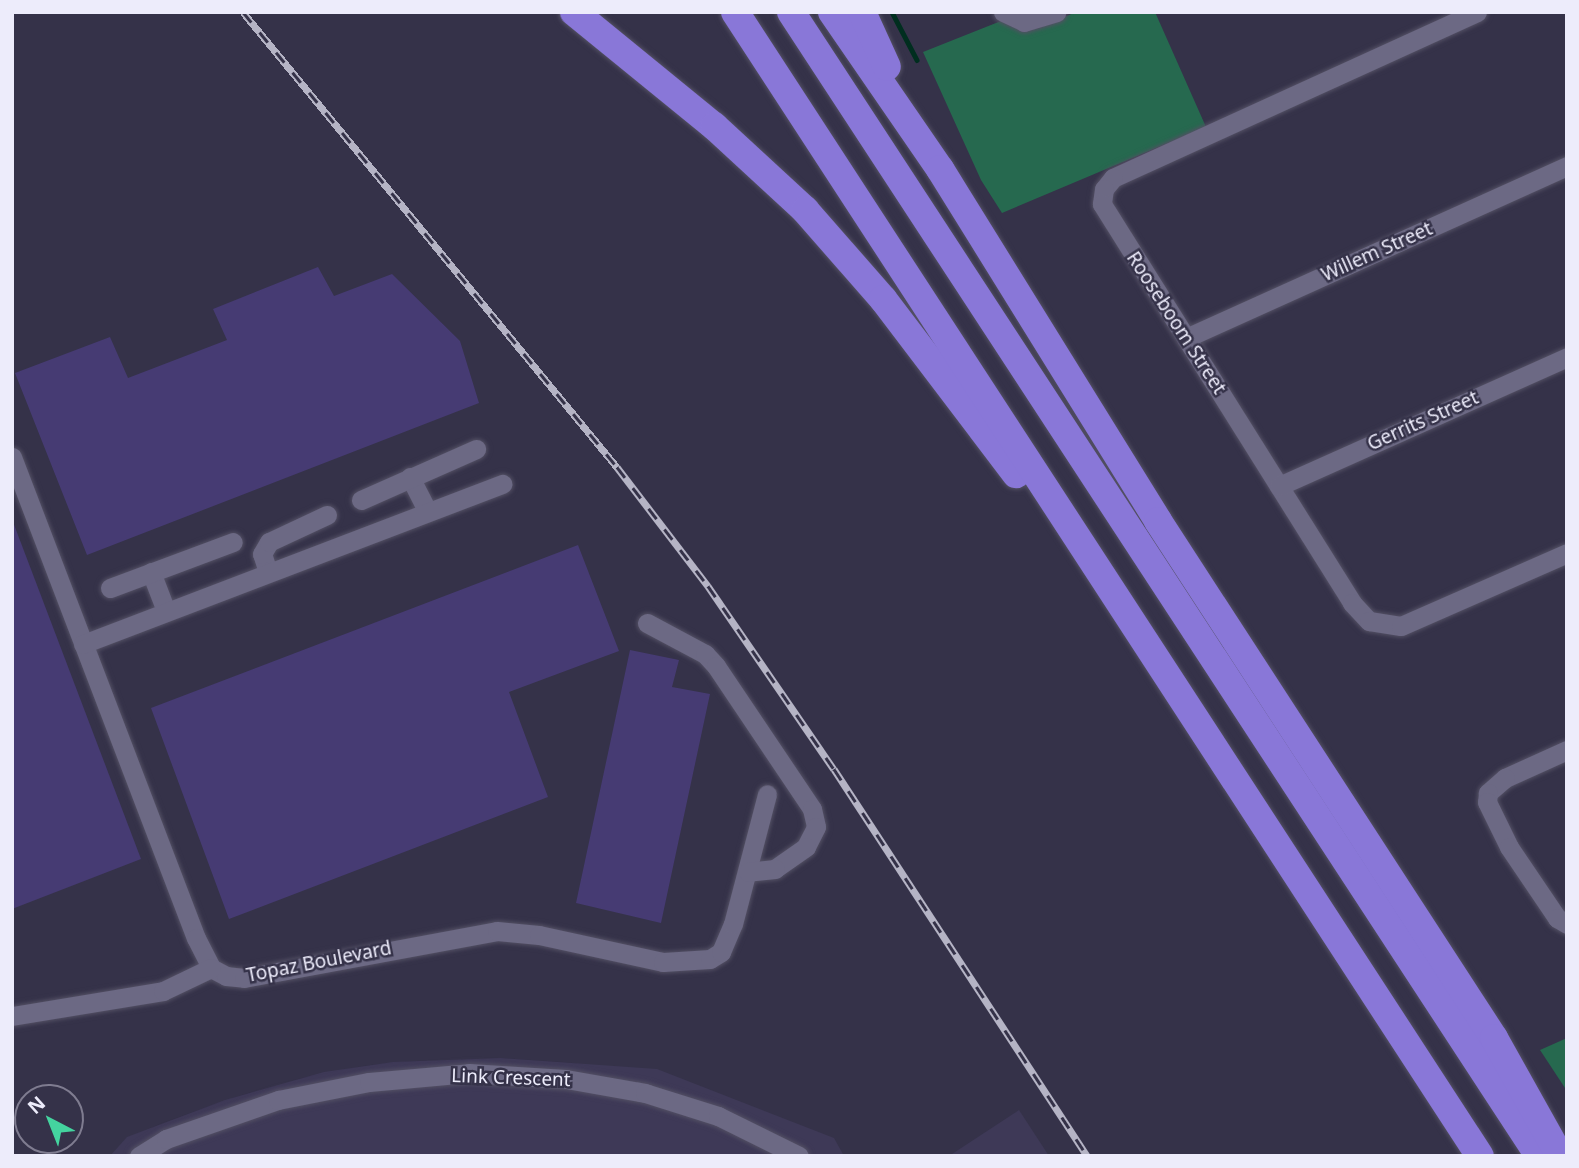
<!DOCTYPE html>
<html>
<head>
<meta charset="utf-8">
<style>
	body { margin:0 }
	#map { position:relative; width:1579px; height:1168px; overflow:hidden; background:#353249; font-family:"Noto Sans",sans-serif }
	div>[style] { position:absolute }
	.built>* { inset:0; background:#3e3957 }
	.green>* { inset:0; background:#26694f }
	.stream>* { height:4.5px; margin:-2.25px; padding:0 2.25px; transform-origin:2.25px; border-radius:2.25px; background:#002e1f }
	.building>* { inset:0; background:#463b73 }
	.roads { filter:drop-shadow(0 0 2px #535064) drop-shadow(0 0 2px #535064) }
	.minor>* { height:19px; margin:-9.5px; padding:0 9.5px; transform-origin:9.5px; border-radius:9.5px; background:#6c6984 }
	.highway>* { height:28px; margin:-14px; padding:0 14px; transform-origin:14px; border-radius:14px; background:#8977d8 }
	.rail>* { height:7px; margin-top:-3.5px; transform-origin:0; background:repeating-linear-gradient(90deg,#353249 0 13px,#b5b4c5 0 26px); box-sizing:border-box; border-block:2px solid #b5b4c5 }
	span { translate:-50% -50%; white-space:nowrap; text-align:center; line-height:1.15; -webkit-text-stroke:5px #353249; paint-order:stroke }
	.street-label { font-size:19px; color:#edecfb }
	.frame { position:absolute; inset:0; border:14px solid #edecfb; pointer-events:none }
	.north { position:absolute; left:14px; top:1084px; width:70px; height:70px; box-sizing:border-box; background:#353249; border:2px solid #7f7c90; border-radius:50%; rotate:318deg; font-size:19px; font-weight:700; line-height:28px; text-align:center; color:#edecfb }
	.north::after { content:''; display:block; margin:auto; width:24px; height:32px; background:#44d49f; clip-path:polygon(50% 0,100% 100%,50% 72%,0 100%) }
</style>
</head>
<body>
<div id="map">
	<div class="built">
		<div style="clip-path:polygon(501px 1058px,657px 1069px,834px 1138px,844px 1156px,110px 1156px,127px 1137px,225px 1100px,324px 1072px,393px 1062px)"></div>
		<div style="clip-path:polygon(1019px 1110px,1049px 1156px,949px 1156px)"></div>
	</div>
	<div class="green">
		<div style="clip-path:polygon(1076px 12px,1155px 12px,1206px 127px,1002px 213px,981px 180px,923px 52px,1001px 21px,1018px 29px,1037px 29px)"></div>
		<div style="clip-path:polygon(1567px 1038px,1567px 1091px,1540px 1050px)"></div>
	</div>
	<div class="stream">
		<div style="left:892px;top:12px;width:54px;rotate:62.5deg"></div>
	</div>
	<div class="building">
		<div style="clip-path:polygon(318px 267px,334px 296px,392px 274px,460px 341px,479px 403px,87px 555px,15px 373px,110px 337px,128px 378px,227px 340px,213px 309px)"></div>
		<div style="clip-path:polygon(13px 522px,141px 859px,12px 909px,12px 523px)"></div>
		<div style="clip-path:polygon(578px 545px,619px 651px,509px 692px,548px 797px,229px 919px,151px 708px)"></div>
		<div style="clip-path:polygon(630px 650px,679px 660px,672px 687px,710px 694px,661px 923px,576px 903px)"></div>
	</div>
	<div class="roads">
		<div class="minor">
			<div style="left:1003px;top:12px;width:23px;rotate:25deg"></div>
			<div style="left:1024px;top:22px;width:34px;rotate:-17deg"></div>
			<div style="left:1477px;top:12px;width:400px;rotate:155.5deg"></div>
			<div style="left:1113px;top:178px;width:14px;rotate:129deg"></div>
			<div style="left:1104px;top:189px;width:15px;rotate:98deg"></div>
			<div style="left:1102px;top:204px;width:471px;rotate:57.9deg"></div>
			<div style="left:1352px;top:603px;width:25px;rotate:47deg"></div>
			<div style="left:1369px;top:621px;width:32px;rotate:9deg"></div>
			<div style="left:1401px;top:626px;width:181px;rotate:-23.7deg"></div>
			<div style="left:1186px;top:338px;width:418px;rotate:-24.3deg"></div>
			<div style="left:12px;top:457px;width:515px;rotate:69.07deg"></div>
			<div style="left:196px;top:938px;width:34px;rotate:63deg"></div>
			<div style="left:211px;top:968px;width:17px;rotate:28deg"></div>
			<div style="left:226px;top:976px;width:18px;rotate:6deg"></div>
			<div style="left:244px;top:978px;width:257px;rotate:-10.5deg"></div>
			<div style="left:497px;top:931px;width:42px;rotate:5.4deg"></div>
			<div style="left:539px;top:935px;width:127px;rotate:12.3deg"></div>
			<div style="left:663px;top:962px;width:47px;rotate:-3.7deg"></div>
			<div style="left:710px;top:959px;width:13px;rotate:-32deg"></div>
			<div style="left:721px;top:952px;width:30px;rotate:-67deg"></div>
			<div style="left:733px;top:924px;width:134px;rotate:-75.3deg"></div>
			<div style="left:410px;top:477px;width:38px;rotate:63deg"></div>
			<div style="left:1279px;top:486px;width:316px;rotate:-24.1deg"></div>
			<div style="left:361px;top:500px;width:126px;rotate:-23.9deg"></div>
			<div style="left:151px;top:572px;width:42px;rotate:69deg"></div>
			<div style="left:268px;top:572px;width:19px;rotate:-108deg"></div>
			<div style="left:262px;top:554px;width:14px;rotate:-60deg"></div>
			<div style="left:269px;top:542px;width:64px;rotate:-25deg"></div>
			<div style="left:110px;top:588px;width:131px;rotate:-20.5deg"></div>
			<div style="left:647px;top:623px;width:66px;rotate:28.1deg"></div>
			<div style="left:705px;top:654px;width:16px;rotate:47deg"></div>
			<div style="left:716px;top:666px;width:172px;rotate:56.1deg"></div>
			<div style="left:812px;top:809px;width:18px;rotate:77deg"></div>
			<div style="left:816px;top:827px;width:22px;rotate:117deg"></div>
			<div style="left:806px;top:847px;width:38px;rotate:145deg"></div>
			<div style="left:775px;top:869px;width:27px;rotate:174deg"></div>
			<div style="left:83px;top:644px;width:449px;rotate:-20.9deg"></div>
			<div style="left:1567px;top:750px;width:68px;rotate:155.7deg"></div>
			<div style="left:1505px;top:778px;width:23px;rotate:139deg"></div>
			<div style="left:1488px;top:793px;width:9px;rotate:96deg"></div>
			<div style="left:1487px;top:802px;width:50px;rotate:63.9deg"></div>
			<div style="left:1509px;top:847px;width:86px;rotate:55.9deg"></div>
			<div style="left:1557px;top:918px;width:12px;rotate:31deg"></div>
			<div style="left:12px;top:1016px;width:153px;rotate:-9.4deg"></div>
			<div style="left:163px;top:991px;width:53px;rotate:-25.6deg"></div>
			<div style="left:139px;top:1156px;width:32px;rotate:-32deg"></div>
			<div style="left:166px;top:1139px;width:119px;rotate:-19.2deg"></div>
			<div style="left:278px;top:1100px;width:93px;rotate:-11.2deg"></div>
			<div style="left:369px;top:1082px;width:100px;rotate:-5.1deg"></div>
			<div style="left:469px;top:1073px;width:97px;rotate:3.5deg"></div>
			<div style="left:566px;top:1079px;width:80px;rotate:10deg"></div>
			<div style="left:645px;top:1093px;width:77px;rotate:17.5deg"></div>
			<div style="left:718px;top:1116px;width:90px;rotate:26.3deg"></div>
		</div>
		<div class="highway">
			<div style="left:574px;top:12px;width:181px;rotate:39.2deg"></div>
			<div style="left:714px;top:126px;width:124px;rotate:42.7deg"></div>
			<div style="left:805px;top:210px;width:118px;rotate:48.8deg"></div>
			<div style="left:883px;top:299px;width:220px;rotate:52.8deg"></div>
			<div style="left:735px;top:12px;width:1365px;rotate:56.93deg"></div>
			<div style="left:791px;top:12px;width:1367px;rotate:56.82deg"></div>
			<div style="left:832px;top:12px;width:191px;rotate:55.5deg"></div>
			<div style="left:940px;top:169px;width:414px;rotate:58.2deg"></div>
			<div style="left:1158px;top:521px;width:617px;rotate:56.98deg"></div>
			<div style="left:1494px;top:1038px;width:135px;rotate:60.8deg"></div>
			<div style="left:862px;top:12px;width:60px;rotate:65.6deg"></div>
		</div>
	</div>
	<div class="rail">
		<div style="left:243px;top:12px;width:589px;rotate:50.58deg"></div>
		<div style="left:617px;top:467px;width:150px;rotate:52.6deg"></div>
		<div style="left:708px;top:586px;width:222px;rotate:55.5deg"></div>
		<div style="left:834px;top:769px;width:462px;rotate:56.8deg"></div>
	</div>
	<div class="street-label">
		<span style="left:1377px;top:252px;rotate:-24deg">Willem Street</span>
		<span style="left:1176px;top:323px;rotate:57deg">Rooseboom Street</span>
		<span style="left:1423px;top:421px;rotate:-24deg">Gerrits Street</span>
		<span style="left:319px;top:962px;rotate:-11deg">Topaz Boulevard</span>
		<span style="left:511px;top:1078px;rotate:2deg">Link Crescent</span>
	</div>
	<div class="frame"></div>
	<div class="north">N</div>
</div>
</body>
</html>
